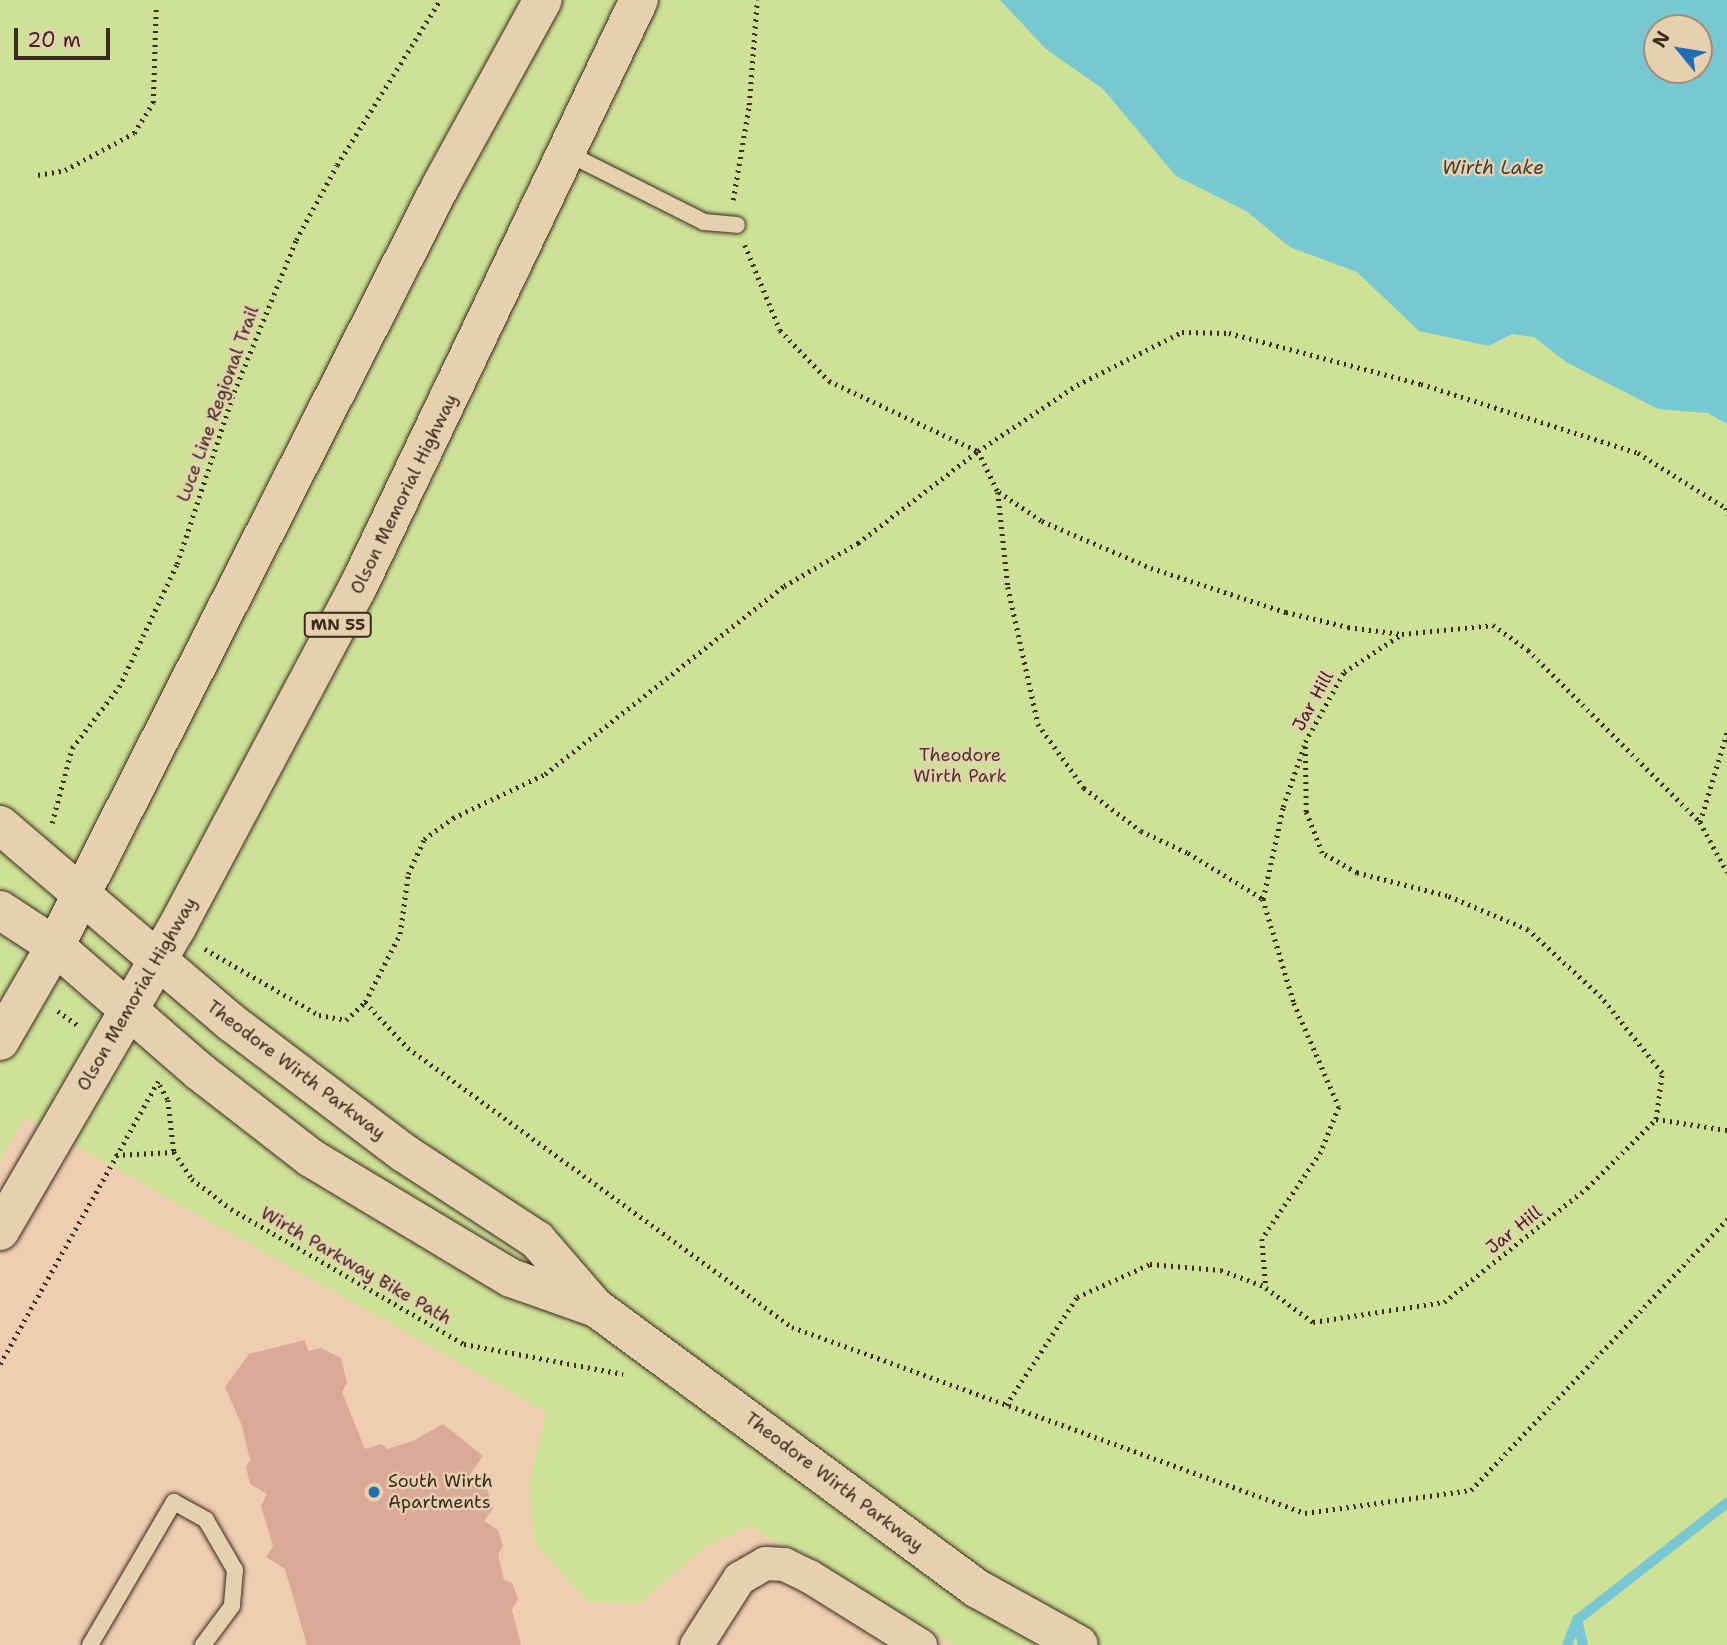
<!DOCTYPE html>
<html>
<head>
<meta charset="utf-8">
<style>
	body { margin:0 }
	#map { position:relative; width:1727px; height:1645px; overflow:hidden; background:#eecdb1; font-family:"Shantell Sans",sans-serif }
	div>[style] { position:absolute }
	.green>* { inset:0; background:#cee297 }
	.water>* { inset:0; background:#78c8d4 }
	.stream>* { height:10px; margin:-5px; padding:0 5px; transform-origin:5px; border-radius:5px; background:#78c8d4 }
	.building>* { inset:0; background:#dba998 }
	.path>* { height:4.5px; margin-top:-2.25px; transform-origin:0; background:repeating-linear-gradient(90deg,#3b2a1e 0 2px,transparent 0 7px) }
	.roads { filter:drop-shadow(0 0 2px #3b2a1e) drop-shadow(0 0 2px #3b2a1e) }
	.service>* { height:16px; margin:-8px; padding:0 8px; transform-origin:8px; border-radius:8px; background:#e7d0b0 }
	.minor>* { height:33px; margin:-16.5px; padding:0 16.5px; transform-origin:16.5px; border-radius:16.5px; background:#e7d0b0 }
	.tertiary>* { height:38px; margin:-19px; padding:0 19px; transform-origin:19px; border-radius:19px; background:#e7d0b0 }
	.primary>* { height:38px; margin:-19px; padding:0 19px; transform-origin:19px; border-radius:19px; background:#e7d0b0 }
	.dots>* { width:19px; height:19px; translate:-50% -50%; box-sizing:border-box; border:4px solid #e7d0b0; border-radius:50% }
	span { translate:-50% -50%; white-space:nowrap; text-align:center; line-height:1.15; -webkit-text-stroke:5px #e7d0b0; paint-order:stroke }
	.shield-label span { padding:2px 5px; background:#e7d0b0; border:2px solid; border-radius:5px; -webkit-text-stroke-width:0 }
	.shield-label { font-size:16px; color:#3b2a1e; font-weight:700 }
	.street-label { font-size:18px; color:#3b2a1e }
	.park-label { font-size:18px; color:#4a3c2a }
	.poi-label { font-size:18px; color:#3b2a1e }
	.left { translate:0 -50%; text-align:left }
	.water-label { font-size:19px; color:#444239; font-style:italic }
	.north { position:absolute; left:1643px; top:14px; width:70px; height:70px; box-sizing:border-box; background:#e7d0b0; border:2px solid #a28e76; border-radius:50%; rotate:300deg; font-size:19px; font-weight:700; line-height:28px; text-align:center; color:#3b2a1e }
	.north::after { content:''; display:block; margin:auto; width:24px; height:32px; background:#1f6fb2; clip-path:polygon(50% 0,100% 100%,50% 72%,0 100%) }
	.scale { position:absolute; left:14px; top:28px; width:96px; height:32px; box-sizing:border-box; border:4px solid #3b2a1e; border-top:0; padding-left:9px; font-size:21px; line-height:24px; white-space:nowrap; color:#3b2a1e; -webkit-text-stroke:5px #e7d0b0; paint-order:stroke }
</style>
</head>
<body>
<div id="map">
	<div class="green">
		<div style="clip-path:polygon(evenodd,0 0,1727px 0,1727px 1645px,954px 1645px,749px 1526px,703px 1548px,640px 1603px,588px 1602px,534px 1542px,529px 1481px,546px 1412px,25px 1117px,0 1160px,0 0,1657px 28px,1699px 28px,1699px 70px,1657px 70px,1657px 28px)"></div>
	</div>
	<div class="water">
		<div style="clip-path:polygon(evenodd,1000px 0,1727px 0,1727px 424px,1708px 413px,1658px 409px,1566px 362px,1534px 337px,1512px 334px,1489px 346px,1419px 331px,1357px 272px,1290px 247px,1246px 211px,1176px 176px,1103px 89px,1046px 49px,1000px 0,1657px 28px,1699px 28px,1699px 70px,1657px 70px,1657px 28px)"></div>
	</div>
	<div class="stream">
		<div style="left:1567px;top:1645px;width:27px;rotate:-68deg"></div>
		<div style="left:1583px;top:1645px;width:26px;rotate:-103deg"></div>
		<div style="left:1577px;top:1620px;width:190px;rotate:-38deg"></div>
	</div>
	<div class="building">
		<div style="clip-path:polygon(305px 1340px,308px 1351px,321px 1348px,341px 1358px,347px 1383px,342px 1392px,365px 1449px,381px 1444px,388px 1449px,415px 1440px,443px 1424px,483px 1456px,467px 1479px,487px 1489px,493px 1509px,484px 1521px,498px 1530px,503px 1546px,498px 1554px,504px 1580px,512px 1583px,518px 1599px,512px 1610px,521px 1645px,307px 1645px,285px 1569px,266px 1557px,273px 1546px,261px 1506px,267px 1494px,250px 1484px,246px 1467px,250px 1460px,242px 1426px,225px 1387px,249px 1354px)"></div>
	</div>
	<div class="path">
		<div style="left:38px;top:175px;width:27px;rotate:-10deg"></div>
		<div style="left:65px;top:170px;width:78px;rotate:-28.2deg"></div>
		<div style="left:134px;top:133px;width:36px;rotate:-58deg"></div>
		<div style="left:153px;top:103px;width:94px;rotate:-88.2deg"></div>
		<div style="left:733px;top:200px;width:96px;rotate:-80.4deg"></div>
		<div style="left:749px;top:105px;width:105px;rotate:-85.6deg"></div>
		<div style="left:745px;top:245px;width:92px;rotate:67.6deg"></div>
		<div style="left:780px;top:330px;width:71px;rotate:46.1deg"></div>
		<div style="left:829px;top:381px;width:165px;rotate:25.2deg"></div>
		<div style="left:978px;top:451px;width:46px;rotate:64deg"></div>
		<div style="left:998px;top:492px;width:96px;rotate:84deg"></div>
		<div style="left:1008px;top:587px;width:140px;rotate:77.6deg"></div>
		<div style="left:1038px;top:724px;width:79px;rotate:54.3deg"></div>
		<div style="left:1084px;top:788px;width:71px;rotate:37deg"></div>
		<div style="left:1141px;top:831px;width:52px;rotate:25.1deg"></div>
		<div style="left:1188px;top:853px;width:88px;rotate:31.5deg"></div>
		<div style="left:1263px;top:899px;width:109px;rotate:73.4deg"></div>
		<div style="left:1294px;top:1003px;width:113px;rotate:66.6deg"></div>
		<div style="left:1339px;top:1107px;width:48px;rotate:111.8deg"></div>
		<div style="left:1321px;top:1152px;width:105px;rotate:124.1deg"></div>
		<div style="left:1262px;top:1239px;width:49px;rotate:85.3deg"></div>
		<div style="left:1266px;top:1288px;width:58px;rotate:35.9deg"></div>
		<div style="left:1313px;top:1322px;width:133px;rotate:-8.7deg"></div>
		<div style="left:1444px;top:1302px;width:183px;rotate:-38.6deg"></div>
		<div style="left:1587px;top:1188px;width:98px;rotate:-45deg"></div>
		<div style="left:1656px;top:1119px;width:46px;rotate:-82.6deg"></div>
		<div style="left:1662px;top:1073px;width:97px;rotate:-128.8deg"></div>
		<div style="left:1601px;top:997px;width:99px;rotate:-137.5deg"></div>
		<div style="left:1528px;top:930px;width:88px;rotate:-157.2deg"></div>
		<div style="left:1447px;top:896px;width:93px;rotate:-165.7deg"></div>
		<div style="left:1357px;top:873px;width:40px;rotate:-150.3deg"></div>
		<div style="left:1322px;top:853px;width:44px;rotate:-111.3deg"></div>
		<div style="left:1306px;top:812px;width:70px;rotate:-90.8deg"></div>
		<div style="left:1305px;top:742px;width:80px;rotate:-60.9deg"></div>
		<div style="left:1344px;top:672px;width:69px;rotate:-33.2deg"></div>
		<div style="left:1402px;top:634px;width:91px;rotate:-5.6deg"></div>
		<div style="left:1493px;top:625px;width:43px;rotate:35.5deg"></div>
		<div style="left:1528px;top:650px;width:243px;rotate:45deg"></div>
		<div style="left:1700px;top:822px;width:57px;rotate:61.6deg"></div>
		<div style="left:999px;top:492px;width:52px;rotate:34deg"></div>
		<div style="left:1042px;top:521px;width:119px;rotate:23.3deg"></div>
		<div style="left:1151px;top:568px;width:142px;rotate:18.1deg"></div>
		<div style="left:1286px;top:612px;width:64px;rotate:13.6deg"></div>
		<div style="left:1348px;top:627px;width:54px;rotate:7.4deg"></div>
		<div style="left:1700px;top:822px;width:94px;rotate:-73.3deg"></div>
		<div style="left:52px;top:823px;width:78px;rotate:-75.1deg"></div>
		<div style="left:72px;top:748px;width:77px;rotate:-52.4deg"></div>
		<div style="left:119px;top:687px;width:136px;rotate:-64.8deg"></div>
		<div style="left:177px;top:564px;width:181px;rotate:-71.7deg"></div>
		<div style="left:234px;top:392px;width:164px;rotate:-67.8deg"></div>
		<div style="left:296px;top:240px;width:85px;rotate:-61.3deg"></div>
		<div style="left:337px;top:165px;width:195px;rotate:-58deg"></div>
		<div style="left:1263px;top:899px;width:94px;rotate:-77.7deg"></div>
		<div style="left:1283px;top:807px;width:65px;rotate:-71deg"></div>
		<div style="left:205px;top:949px;width:132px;rotate:30.1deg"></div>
		<div style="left:319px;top:1015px;width:27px;rotate:10deg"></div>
		<div style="left:346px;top:1020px;width:26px;rotate:-43deg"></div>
		<div style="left:365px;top:1002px;width:76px;rotate:-62.8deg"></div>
		<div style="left:400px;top:934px;width:61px;rotate:-82.4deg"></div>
		<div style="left:408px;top:874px;width:38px;rotate:-65deg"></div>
		<div style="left:424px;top:839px;width:36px;rotate:-36deg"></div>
		<div style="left:453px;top:818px;width:102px;rotate:-25.6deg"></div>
		<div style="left:545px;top:774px;width:304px;rotate:-38.2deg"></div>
		<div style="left:784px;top:586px;width:86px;rotate:-30.2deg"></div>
		<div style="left:858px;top:543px;width:151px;rotate:-37.5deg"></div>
		<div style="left:978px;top:451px;width:119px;rotate:-33.7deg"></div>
		<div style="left:1077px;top:385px;width:118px;rotate:-26.8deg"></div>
		<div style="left:1182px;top:332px;width:47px;rotate:1.2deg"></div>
		<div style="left:1229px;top:333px;width:199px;rotate:14.9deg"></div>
		<div style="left:1421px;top:384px;width:228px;rotate:17.6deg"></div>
		<div style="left:1638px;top:453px;width:104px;rotate:32deg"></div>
		<div style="left:1726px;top:508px;width:7px;rotate:82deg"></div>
		<div style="left:365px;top:1002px;width:63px;rotate:46.9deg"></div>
		<div style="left:408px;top:1048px;width:475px;rotate:36deg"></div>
		<div style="left:792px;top:1327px;width:546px;rotate:19.93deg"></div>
		<div style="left:1305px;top:1513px;width:168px;rotate:-7.9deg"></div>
		<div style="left:1471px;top:1490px;width:373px;rotate:-46.6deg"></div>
		<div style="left:58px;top:1011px;width:27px;rotate:36deg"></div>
		<div style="left:160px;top:1085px;width:17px;rotate:62deg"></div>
		<div style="left:168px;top:1100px;width:52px;rotate:83.4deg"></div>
		<div style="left:174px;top:1152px;width:32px;rotate:56deg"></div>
		<div style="left:192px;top:1179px;width:49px;rotate:37.6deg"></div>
		<div style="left:231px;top:1209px;width:269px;rotate:30.1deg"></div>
		<div style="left:464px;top:1344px;width:162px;rotate:10.7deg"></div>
		<div style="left:1656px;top:1119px;width:72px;rotate:8.8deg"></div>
		<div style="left:116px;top:1155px;width:58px;rotate:-3deg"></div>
		<div style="left:0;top:1364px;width:324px;rotate:-60.8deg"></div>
		<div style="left:1006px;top:1405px;width:129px;rotate:-56.7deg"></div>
		<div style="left:1077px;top:1297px;width:80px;rotate:-24.3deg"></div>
		<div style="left:1150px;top:1264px;width:71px;rotate:4.8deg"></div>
		<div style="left:1221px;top:1270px;width:48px;rotate:20.7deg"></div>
	</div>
	<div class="roads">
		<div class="service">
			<div style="left:567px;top:153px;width:153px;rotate:26.7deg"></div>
			<div style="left:704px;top:222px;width:33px;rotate:5deg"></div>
			<div style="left:90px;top:1645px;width:166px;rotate:-59.6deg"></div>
			<div style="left:174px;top:1502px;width:37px;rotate:29deg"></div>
			<div style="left:206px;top:1520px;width:58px;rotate:59.9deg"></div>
			<div style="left:235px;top:1570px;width:36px;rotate:95deg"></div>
			<div style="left:232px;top:1606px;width:49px;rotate:126.6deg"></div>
		</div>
		<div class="minor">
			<div style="left:696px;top:1645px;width:80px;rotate:-57.3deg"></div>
			<div style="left:739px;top:1578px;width:30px;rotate:-30deg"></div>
			<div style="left:765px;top:1563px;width:19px;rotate:3deg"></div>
			<div style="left:784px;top:1564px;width:28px;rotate:26deg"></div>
			<div style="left:809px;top:1576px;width:131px;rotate:31.9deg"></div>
		</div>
		<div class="tertiary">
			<div style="left:0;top:825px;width:305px;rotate:40.5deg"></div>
			<div style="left:232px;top:1023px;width:216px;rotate:37.1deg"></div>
			<div style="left:404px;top:1153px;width:159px;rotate:33.2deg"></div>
			<div style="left:537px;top:1240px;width:89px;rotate:49.1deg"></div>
			<div style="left:595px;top:1307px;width:476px;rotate:36.4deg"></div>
			<div style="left:978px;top:1589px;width:115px;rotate:29deg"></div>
			<div style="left:0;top:910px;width:66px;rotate:33.2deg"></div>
			<div style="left:55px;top:946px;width:192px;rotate:41deg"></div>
			<div style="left:200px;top:1072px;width:140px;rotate:37.8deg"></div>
			<div style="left:311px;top:1158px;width:233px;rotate:31deg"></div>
			<div style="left:511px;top:1278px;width:87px;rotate:19.5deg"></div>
		</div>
		<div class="primary">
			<div style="left:0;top:1041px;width:110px;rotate:-59.9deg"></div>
			<div style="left:55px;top:946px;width:851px;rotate:-63.1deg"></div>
			<div style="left:440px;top:187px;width:213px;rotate:-61.2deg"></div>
			<div style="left:0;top:1231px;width:350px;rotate:-59.8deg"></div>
			<div style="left:176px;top:929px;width:385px;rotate:-62deg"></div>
			<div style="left:357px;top:589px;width:653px;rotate:-64.42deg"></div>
		</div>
	</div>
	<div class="dots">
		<div style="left:374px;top:1492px;background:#1f6fb2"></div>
	</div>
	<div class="shield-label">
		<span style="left:338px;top:625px">MN 55</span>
	</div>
	<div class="street-label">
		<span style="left:218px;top:404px;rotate:-70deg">Luce Line Regional Trail</span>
		<span style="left:404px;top:494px;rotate:-64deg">Olson Memorial Highway</span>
		<span style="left:1313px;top:701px;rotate:-61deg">Jar Hill</span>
		<span style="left:137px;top:994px;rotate:-60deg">Olson Memorial Highway</span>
		<span style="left:296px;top:1070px;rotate:37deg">Theodore Wirth Parkway</span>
		<span style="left:1514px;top:1230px;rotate:-38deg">Jar Hill</span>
		<span style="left:356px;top:1266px;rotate:30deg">Wirth Parkway Bike Path</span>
		<span style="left:834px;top:1482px;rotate:37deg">Theodore Wirth Parkway</span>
	</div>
	<div class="park-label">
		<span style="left:960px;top:766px">Theodore<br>Wirth Park</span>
	</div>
	<div class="poi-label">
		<span class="left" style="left:388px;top:1492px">South Wirth<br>Apartments</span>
	</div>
	<div class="water-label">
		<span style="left:1493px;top:168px">Wirth Lake</span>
	</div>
	<div class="north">N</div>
	<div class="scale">20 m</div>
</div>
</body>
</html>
